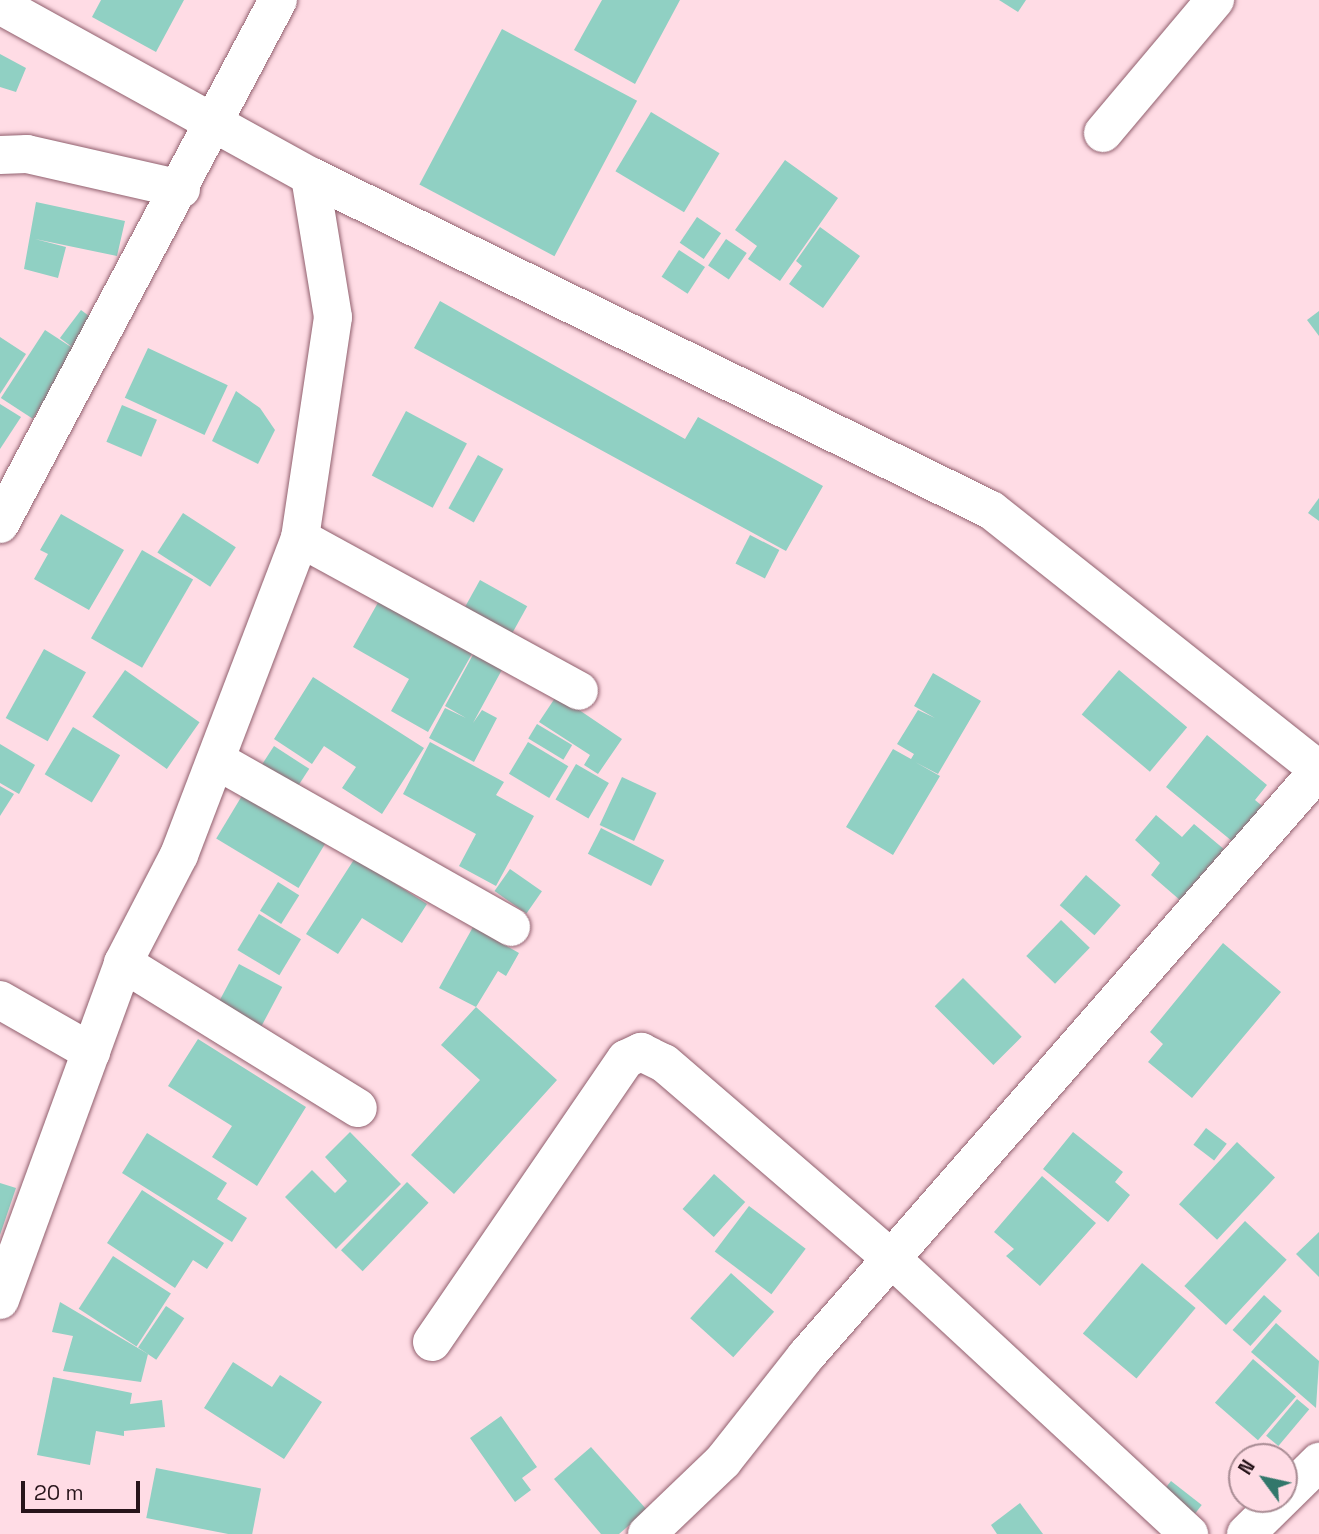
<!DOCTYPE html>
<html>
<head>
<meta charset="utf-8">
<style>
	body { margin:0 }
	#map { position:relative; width:1319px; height:1534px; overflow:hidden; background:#ffdce5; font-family:"Space Grotesk",sans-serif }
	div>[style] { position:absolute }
	.building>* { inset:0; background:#90d0c3; transform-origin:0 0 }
	.roads { filter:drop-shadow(0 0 2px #91606e) drop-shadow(0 0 2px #91606e) }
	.minor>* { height:38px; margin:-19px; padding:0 19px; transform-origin:19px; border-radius:19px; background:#fff }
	span { translate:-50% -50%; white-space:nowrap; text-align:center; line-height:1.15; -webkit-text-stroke:6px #ffdce5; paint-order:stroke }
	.north { position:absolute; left:1228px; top:1443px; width:70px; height:70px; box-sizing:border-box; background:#ffdce5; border:2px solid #a98c94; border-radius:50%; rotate:303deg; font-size:19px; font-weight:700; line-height:28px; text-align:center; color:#27141a }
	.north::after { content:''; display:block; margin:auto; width:24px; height:32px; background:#32776b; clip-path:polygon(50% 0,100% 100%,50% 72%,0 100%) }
	.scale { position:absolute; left:21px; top:1481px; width:119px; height:32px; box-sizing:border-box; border:4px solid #27141a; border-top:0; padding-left:9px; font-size:21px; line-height:24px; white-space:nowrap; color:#27141a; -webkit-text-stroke:5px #ffdce5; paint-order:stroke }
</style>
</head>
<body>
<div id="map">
	<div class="building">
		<div style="clip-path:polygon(101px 0,184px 0,156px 52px,92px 17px)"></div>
		<div style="clip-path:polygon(602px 0,680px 0,635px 84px,574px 50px)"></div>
		<div style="clip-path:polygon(999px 0,1026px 0,1018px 12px)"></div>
		<div style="left:502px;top:29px;width:153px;height:176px;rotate:28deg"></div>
		<div style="clip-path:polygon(0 54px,26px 68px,16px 92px,0 87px)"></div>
		<div style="left:651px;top:112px;width:80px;height:69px;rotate:31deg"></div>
		<div style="clip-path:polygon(785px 160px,838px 198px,780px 281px,748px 259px,757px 246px,735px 230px)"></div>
		<div style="clip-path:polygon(36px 202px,125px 221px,117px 256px,35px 239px,66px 247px,58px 278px,24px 269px)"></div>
		<div style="left:697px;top:217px;width:29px;height:31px;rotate:34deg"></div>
		<div style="clip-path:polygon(820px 227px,860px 256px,823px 308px,789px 284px,802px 266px,796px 261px)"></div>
		<div style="left:726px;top:239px;width:25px;height:32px;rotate:34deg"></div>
		<div style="left:679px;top:250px;width:31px;height:32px;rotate:33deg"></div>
		<div style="clip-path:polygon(440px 301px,685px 439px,698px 417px,823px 486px,786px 551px,414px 348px)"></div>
		<div style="left:81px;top:310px;width:20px;height:35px;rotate:37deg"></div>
		<div style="clip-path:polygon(1319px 311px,1319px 336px,1307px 320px)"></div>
		<div style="left:45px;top:330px;width:38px;height:81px;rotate:33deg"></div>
		<div style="clip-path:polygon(0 337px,26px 354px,0 394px)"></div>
		<div style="left:148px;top:348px;width:88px;height:55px;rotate:25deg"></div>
		<div style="clip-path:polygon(236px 391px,260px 408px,275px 430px,258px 464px,212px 441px)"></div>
		<div style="clip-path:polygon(0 404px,21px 417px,0 449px)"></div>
		<div style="left:122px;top:405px;width:38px;height:40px;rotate:23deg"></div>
		<div style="left:406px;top:411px;width:69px;height:73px;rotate:28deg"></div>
		<div style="left:478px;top:455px;width:29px;height:61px;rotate:29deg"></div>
		<div style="clip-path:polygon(1319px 498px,1319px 521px,1308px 513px)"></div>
		<div style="left:183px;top:513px;width:63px;height:47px;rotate:33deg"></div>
		<div style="clip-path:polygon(61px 514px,124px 550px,89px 610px,34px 579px,48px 554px,40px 550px)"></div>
		<div style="left:750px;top:535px;width:33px;height:32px;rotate:27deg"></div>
		<div style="left:142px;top:550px;width:59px;height:102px;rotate:30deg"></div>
		<div style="left:480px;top:580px;width:54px;height:33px;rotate:29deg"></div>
		<div style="clip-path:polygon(380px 599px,473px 652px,428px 732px,391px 711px,409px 679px,353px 647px)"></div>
		<div style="left:44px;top:649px;width:48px;height:79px;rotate:29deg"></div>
		<div style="clip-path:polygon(475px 651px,504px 666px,473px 723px,482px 710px,497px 718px,474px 762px,429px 738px,445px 708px,466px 718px,445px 706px)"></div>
		<div style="left:125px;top:670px;width:91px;height:57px;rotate:35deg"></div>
		<div style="left:1119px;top:670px;width:89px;height:58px;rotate:40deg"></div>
		<div style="clip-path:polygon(933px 673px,981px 701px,938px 774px,915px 762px,940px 776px,893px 855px,846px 827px,893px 749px,911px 759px,914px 754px,897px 744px,918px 710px,935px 718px,914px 706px)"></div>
		<div style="clip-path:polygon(313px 677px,424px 748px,382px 814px,342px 788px,356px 767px,324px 746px,312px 764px,274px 739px)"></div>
		<div style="clip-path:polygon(557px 695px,622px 739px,598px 774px,584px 765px,590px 755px,539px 722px)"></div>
		<div style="left:537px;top:724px;width:41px;height:17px;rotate:31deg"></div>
		<div style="left:73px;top:727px;width:55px;height:55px;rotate:31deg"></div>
		<div style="clip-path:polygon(1207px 735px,1267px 785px,1255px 800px,1267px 810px,1238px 846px,1166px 787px)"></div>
		<div style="clip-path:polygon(430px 742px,504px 782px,496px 795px,534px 816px,496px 886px,459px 866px,476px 834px,403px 794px)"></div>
		<div style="left:528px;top:742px;width:47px;height:37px;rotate:31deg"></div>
		<div style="clip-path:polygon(0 744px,35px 765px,19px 794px,0 783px)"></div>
		<div style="left:274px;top:746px;width:42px;height:25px;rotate:33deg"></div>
		<div style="left:576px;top:764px;width:38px;height:41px;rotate:30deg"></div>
		<div style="left:622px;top:777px;width:38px;height:53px;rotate:25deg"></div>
		<div style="clip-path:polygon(0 786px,14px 794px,0 816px)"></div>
		<div style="left:243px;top:794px;width:96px;height:52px;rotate:31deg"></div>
		<div style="clip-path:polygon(1156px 815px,1182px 837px,1194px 824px,1225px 850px,1181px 901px,1151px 875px,1160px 863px,1135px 840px)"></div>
		<div style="left:601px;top:828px;width:71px;height:29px;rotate:27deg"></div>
		<div style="clip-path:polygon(355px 858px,427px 904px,402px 943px,362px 918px,338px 954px,306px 934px)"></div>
		<div style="left:510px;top:869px;width:39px;height:27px;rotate:35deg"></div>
		<div style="left:1086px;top:875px;width:46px;height:40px;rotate:41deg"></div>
		<div style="left:278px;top:882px;width:25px;height:34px;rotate:32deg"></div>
		<div style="left:259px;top:914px;width:49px;height:42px;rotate:31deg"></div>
		<div style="left:1061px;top:920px;width:40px;height:50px;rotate:44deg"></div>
		<div style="clip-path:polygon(473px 927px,519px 953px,506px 976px,498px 971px,476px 1007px,439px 988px)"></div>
		<div style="clip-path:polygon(1223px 943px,1281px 992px,1192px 1098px,1148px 1062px,1163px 1044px,1150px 1032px)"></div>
		<div style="left:239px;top:964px;width:49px;height:47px;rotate:28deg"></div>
		<div style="left:963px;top:978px;width:83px;height:40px;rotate:45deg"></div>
		<div style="clip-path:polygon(476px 1007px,557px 1080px,454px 1194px,411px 1155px,480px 1080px,441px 1045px)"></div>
		<div style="clip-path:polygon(198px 1039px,306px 1107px,257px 1186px,212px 1157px,232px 1126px,168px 1086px)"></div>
		<div style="left:1206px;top:1128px;width:26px;height:21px;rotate:37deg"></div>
		<div style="clip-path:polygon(350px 1132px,401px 1184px,336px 1249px,285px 1197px,312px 1170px,335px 1193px,347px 1181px,325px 1157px)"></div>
		<div style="clip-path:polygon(1073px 1132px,1123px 1172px,1115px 1182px,1130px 1195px,1108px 1222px,1043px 1169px)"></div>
		<div style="clip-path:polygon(147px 1133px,227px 1183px,217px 1199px,247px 1218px,232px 1242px,122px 1173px)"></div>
		<div style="left:1237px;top:1142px;width:52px;height:85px;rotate:43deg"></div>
		<div style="left:714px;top:1174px;width:42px;height:47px;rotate:42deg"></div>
		<div style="clip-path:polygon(1042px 1176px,1096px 1223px,1040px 1286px,1006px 1256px,1014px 1249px,994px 1232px)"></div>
		<div style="left:407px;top:1182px;width:30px;height:95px;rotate:44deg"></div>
		<div style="clip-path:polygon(0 1183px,16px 1188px,0 1235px)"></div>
		<div style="clip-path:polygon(142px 1190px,224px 1243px,207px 1269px,193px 1260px,175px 1288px,107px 1243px)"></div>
		<div style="left:749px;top:1206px;width:71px;height:57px;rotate:37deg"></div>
		<div style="left:1245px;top:1221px;width:57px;height:89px;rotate:43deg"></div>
		<div style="clip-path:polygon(1319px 1232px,1319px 1277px,1296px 1254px)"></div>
		<div style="left:113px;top:1256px;width:69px;height:63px;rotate:33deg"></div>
		<div style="left:1142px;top:1263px;width:70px;height:92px;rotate:40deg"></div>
		<div style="left:731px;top:1273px;width:58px;height:61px;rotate:42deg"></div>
		<div style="left:1264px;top:1295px;width:24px;height:47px;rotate:42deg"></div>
		<div style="clip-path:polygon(60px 1302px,148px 1354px,141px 1382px,63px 1371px,73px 1336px,52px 1332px)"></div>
		<div style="left:166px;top:1306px;width:22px;height:50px;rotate:34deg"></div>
		<div style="clip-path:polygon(1276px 1323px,1319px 1361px,1316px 1408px,1251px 1352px)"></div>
		<div style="left:1253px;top:1359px;width:57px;height:58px;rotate:41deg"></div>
		<div style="clip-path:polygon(233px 1362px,272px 1387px,280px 1375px,322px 1402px,284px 1459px,204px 1408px)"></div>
		<div style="clip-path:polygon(53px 1377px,132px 1393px,130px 1404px,162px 1400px,165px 1427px,124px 1431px,124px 1436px,96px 1431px,90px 1465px,37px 1455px)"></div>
		<div style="left:1297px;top:1399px;width:16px;height:48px;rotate:40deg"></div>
		<div style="clip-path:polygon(501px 1416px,537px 1467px,522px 1478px,531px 1490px,515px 1502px,470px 1438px)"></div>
		<div style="clip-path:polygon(591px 1447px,647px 1510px,619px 1534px,601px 1534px,554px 1479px)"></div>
		<div style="left:156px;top:1468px;width:107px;height:51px;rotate:11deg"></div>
		<div style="left:1171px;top:1481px;width:39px;height:23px;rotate:38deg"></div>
		<div style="clip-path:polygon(1020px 1503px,1043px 1534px,997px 1534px,991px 1525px)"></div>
	</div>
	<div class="roads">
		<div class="minor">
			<div style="left:0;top:5px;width:354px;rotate:28.9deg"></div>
			<div style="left:310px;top:176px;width:758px;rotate:26.13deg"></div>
			<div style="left:991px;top:510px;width:419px;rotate:38.4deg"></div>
			<div style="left:1103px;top:133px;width:174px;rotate:-49.9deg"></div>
			<div style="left:0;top:155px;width:27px;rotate:-2deg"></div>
			<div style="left:27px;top:154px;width:158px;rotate:12.8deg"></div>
			<div style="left:0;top:524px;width:593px;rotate:-62.05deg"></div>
			<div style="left:300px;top:538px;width:318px;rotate:28.7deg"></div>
			<div style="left:216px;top:760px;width:339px;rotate:29.5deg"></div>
			<div style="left:123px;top:963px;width:276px;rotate:31.7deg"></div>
			<div style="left:0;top:1000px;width:105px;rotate:29.7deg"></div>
			<div style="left:0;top:1300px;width:359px;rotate:-69.9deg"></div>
			<div style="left:123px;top:963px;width:122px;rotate:-62.6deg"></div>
			<div style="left:179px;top:855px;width:339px;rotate:-69.1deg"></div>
			<div style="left:300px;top:538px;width:223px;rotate:-81.5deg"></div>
			<div style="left:333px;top:317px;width:143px;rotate:-99.3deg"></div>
			<div style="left:432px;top:1342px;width:343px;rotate:-55.6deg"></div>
			<div style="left:626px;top:1059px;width:17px;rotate:-25deg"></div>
			<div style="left:641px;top:1052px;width:25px;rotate:26deg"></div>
			<div style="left:664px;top:1063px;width:301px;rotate:40.7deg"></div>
			<div style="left:892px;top:1259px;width:405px;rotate:42.8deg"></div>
			<div style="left:647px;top:1534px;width:105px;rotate:-43.8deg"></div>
			<div style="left:723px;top:1461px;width:134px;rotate:-51.7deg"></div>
			<div style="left:806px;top:1356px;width:779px;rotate:-48.8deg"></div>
			<div style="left:1246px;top:1534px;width:103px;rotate:-44.6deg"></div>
		</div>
	</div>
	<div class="north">N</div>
	<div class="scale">20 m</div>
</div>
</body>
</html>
